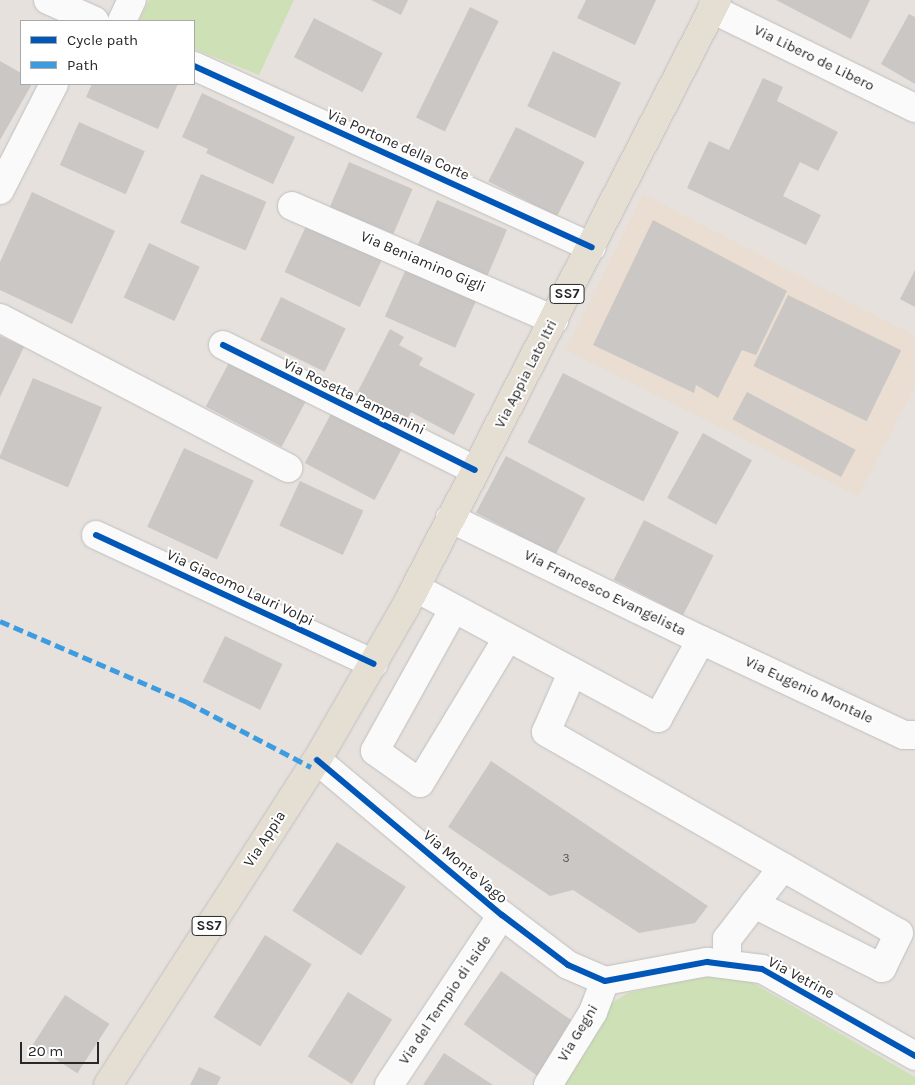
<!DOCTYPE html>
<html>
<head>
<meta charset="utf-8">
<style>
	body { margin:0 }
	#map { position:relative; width:915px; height:1085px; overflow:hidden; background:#e6e1dd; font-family:Karla,sans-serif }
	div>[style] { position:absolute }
	.education>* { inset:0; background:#e9ded1 }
	.green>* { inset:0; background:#cee0b6 }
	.building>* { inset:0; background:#cbc7c4; transform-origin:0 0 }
	.roads { filter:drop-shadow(0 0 1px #bfbfbf) drop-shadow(0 0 1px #bfbfbf) }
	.minor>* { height:28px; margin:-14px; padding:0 14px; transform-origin:14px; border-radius:14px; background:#fbfafa }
	.major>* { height:28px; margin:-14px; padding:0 14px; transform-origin:14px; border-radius:14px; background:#e5ded2 }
	.quiet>* { height:5px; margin-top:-2.5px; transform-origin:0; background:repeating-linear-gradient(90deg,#3d9ce0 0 10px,transparent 0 15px) }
	.cycleway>* { height:6px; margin:-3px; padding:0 3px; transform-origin:3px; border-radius:3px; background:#0057b8 }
	span { translate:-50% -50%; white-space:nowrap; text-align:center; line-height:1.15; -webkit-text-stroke:4px #fff; paint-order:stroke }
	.number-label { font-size:12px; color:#525251 }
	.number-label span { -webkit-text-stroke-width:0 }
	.shield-label span { padding:1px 4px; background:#fff; border:1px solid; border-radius:4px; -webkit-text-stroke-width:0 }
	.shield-label { font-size:14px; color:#282828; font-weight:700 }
	.street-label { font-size:15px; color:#282828 }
	.legend { position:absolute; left:20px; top:20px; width:175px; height:65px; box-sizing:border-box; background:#fff; border:1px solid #a9a9a9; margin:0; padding:6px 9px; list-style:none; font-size:15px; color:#282828 }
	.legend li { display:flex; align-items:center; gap:10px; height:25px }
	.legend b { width:25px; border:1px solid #a9a9a9 }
	.scale { position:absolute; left:20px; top:1042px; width:79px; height:22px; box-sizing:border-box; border:2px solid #282828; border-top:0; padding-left:6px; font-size:15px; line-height:18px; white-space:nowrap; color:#282828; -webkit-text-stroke:4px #fff; paint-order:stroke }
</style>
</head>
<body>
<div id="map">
	<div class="education">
		<div style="clip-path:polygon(643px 194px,915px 336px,915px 387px,858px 496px,566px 350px)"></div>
	</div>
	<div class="green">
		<div style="clip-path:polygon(149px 0,294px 0,259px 75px,194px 49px,194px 21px,139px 21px)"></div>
		<div style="clip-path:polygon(702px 976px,748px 980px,915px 1077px,915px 1085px,561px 1085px,610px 1004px,628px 993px)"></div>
	</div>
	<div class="building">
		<div style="clip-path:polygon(371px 0,408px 0,401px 15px)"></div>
		<div style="clip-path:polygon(586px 0,656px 0,635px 45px,577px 18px)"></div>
		<div style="clip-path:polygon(776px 0,870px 0,851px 39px)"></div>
		<div style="left:470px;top:7px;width:32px;height:123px;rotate:26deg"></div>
		<div style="clip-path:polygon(909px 14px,915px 17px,915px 84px,881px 64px)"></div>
		<div style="left:314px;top:18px;width:77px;height:44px;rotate:27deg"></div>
		<div style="left:553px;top:51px;width:75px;height:61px;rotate:25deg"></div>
		<div style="clip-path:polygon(0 61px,21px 73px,21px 84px,32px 84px,0 140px)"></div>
		<div style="clip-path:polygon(763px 78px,783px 87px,777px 101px,838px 132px,818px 171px,800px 162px,783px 196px,821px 215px,806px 245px,687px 188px,709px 141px,729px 150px)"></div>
		<div style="clip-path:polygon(92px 84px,178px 84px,158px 129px,86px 97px)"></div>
		<div style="clip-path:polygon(202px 93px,295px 137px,273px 184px,206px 153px,208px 149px,182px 137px)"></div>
		<div style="left:79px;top:122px;width:72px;height:47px;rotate:24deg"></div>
		<div style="left:516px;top:127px;width:77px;height:61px;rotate:27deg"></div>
		<div style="left:349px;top:162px;width:69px;height:49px;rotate:23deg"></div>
		<div style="left:201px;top:174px;width:71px;height:53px;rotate:23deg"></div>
		<div style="clip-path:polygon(32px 192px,115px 231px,72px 324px,0 290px,0 262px)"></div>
		<div style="left:437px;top:200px;width:76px;height:51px;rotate:23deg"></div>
		<div style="clip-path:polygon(653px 220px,787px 291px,756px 355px,742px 350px,718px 398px,696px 385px,694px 393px,593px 345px)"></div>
		<div style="left:307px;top:224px;width:83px;height:53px;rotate:25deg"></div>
		<div style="left:149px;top:243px;width:56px;height:60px;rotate:25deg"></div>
		<div style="left:406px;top:269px;width:77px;height:52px;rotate:24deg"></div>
		<div style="clip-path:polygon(915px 270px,915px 307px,900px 299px)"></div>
		<div style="left:788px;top:295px;width:126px;height:79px;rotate:26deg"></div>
		<div style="left:281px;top:297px;width:72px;height:48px;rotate:26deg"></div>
		<div style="clip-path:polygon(390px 329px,404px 337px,399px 345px,423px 358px,419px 365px,475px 394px,454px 435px,411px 412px,405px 423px,355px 397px)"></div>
		<div style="clip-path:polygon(0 336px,24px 347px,0 397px)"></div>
		<div style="left:232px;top:357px;width:86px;height:56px;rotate:28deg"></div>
		<div style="left:563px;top:373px;width:130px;height:78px;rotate:27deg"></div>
		<div style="left:33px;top:378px;width:75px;height:87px;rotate:23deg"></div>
		<div style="left:747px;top:392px;width:123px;height:31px;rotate:28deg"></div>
		<div style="left:333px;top:410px;width:79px;height:60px;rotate:28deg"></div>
		<div style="left:703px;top:433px;width:56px;height:74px;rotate:29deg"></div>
		<div style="left:184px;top:448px;width:77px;height:87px;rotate:25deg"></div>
		<div style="left:506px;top:456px;width:90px;height:64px;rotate:28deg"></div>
		<div style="left:300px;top:481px;width:70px;height:49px;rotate:25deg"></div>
		<div style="left:644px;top:520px;width:78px;height:67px;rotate:27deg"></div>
		<div style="left:225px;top:636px;width:64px;height:51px;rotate:26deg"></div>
		<div style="clip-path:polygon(491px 761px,708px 906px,695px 923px,639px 933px,573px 890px,550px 896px,448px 827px)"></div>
		<div style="left:337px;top:842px;width:82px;height:82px;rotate:33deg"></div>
		<div style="left:265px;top:935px;width:55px;height:97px;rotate:32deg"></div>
		<div style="left:501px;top:971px;width:93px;height:65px;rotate:35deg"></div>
		<div style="left:348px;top:992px;width:52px;height:76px;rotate:32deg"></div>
		<div style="left:65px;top:995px;width:53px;height:59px;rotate:33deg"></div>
		<div style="clip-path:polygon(444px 1053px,493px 1085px,423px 1085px)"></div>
		<div style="clip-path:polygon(199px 1067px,221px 1077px,217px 1085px,190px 1085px)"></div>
	</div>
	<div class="roads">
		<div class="minor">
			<div style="left:48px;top:0;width:51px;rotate:24.1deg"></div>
			<div style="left:712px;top:9px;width:226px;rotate:26deg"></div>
			<div style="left:122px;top:21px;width:23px;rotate:-65deg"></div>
			<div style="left:194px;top:66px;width:437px;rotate:24.5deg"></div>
			<div style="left:0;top:190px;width:119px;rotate:-63deg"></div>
			<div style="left:292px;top:206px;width:286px;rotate:23.5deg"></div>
			<div style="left:0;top:318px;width:325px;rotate:27.5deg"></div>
			<div style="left:223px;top:345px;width:281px;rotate:26.4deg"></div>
			<div style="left:96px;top:535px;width:306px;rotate:24.9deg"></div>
			<div style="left:416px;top:588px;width:275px;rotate:28.2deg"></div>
			<div style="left:658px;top:718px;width:89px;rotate:-61.1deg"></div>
			<div style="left:701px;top:640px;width:279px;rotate:-154.1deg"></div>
			<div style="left:453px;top:610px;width:161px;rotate:119deg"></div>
			<div style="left:375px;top:751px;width:55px;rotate:35.4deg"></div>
			<div style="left:420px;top:783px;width:168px;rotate:-58.9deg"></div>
			<div style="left:701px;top:640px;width:224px;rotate:25.1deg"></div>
			<div style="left:904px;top:735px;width:11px"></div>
			<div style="left:572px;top:673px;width:64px;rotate:113.8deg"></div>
			<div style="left:546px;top:732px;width:406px;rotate:29.7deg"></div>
			<div style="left:899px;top:933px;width:39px;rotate:116deg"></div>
			<div style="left:882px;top:968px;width:143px;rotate:-153.4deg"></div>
			<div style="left:754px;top:904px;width:44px;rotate:127.6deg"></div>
			<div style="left:727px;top:939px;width:25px;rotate:90deg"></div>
			<div style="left:317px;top:760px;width:241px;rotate:40deg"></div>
			<div style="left:502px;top:915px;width:83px;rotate:37.1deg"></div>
			<div style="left:568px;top:965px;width:40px;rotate:23.4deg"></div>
			<div style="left:754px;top:904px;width:47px;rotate:-51.9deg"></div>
			<div style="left:605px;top:981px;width:104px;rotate:-10.6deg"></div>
			<div style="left:707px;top:962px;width:55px;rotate:7.3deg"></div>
			<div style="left:762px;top:969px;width:176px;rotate:29.6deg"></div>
			<div style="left:389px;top:1085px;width:204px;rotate:-56.4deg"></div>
			<div style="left:548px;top:1085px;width:86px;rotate:-58.3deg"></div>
			<div style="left:593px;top:1012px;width:33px;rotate:-69deg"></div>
		</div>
		<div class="major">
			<div style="left:108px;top:1085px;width:386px;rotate:-57.3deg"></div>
			<div style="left:317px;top:760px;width:178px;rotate:-60deg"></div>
			<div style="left:406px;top:606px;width:681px;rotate:-62.83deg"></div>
		</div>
	</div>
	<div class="quiet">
		<div style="left:0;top:621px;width:204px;rotate:23.4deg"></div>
		<div style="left:187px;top:702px;width:140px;rotate:27.7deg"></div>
	</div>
	<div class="cycleway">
		<div style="left:194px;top:66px;width:437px;rotate:24.5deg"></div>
		<div style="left:223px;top:345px;width:281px;rotate:26.4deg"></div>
		<div style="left:96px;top:535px;width:306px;rotate:24.9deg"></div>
		<div style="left:317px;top:760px;width:241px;rotate:40deg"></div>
		<div style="left:502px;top:915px;width:83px;rotate:37.1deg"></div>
		<div style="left:568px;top:965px;width:40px;rotate:23.4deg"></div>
		<div style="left:605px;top:981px;width:104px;rotate:-10.6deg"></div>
		<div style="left:707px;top:962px;width:55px;rotate:7.3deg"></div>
		<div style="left:762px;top:969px;width:176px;rotate:29.6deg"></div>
	</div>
	<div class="number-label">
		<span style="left:566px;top:859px">3</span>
	</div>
	<div class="shield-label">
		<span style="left:567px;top:294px">SS7</span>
		<span style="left:209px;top:926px">SS7</span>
	</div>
	<div class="street-label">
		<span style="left:814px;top:58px;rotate:26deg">Via Libero de Libero</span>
		<span style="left:398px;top:145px;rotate:24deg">Via Portone della Corte</span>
		<span style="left:423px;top:262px;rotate:23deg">Via Beniamino Gigli</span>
		<span style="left:526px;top:374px;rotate:-63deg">Via Appia Lato Itri</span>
		<span style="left:354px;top:397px;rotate:26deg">Via Rosetta Pampanini</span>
		<span style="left:240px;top:588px;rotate:25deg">Via Giacomo Lauri Volpi</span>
		<span style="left:605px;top:593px;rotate:26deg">Via Francesco Evangelista</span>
		<span style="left:809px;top:690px;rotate:25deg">Via Eugenio Montale</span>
		<span style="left:265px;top:839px;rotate:-57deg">Via Appia</span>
		<span style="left:465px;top:867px;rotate:40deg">Via Monte Vago</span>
		<span style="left:801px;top:978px;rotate:28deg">Via Vetrine</span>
		<span style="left:445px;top:1000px;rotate:-56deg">Via del Tempio di Iside</span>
		<span style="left:578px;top:1033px;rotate:-59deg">Via Gegni</span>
	</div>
	<ul class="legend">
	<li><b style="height:6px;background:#0057b8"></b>Cycle path</li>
	<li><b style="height:6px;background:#3d9ce0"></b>Path</li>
	</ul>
	<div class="scale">20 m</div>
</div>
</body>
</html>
